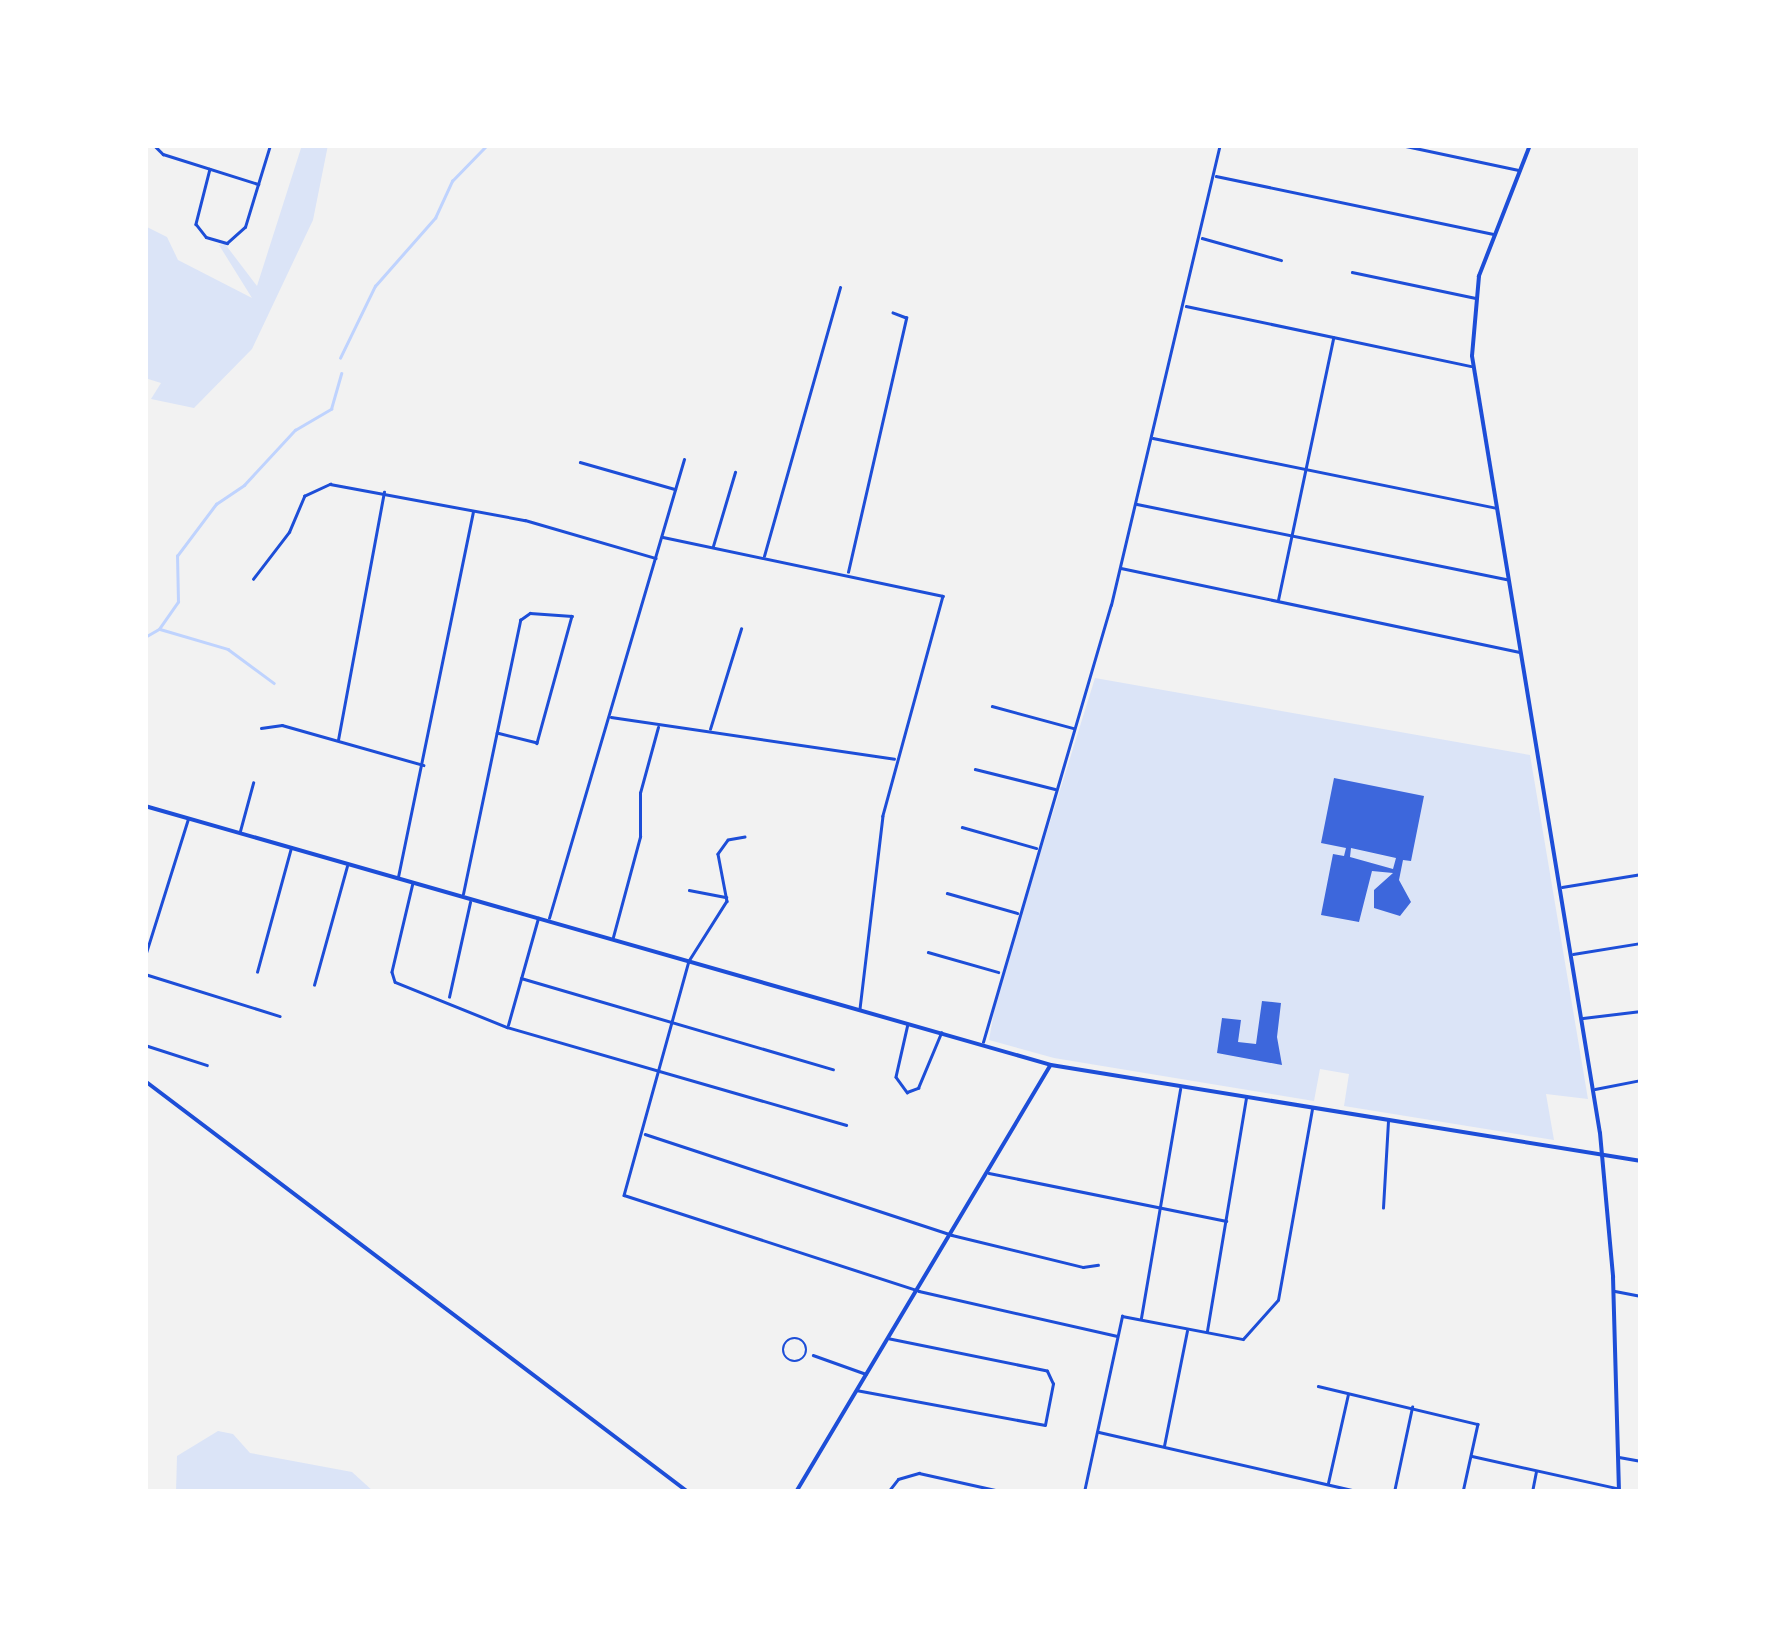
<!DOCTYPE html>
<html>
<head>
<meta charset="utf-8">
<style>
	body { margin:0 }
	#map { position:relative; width:1786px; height:1637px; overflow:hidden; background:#f2f2f2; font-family:Figtree,sans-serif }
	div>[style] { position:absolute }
	.green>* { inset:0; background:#dbe4f7 }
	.stream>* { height:2.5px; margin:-1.25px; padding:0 1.25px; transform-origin:1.25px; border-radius:1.25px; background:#bfd3fe }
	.building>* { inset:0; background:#3d67dc }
	.minor>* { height:2.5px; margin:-1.25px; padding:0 1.25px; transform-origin:1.25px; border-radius:1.25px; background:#1d4ed8 }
	.minor>.ring { margin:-1.25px; padding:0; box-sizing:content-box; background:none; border:2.5px solid #1d4ed8; border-radius:50% }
	.tertiary>* { height:4px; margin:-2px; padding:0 2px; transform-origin:2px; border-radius:2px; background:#1d4ed8 }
	.secondary>* { height:4px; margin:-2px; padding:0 2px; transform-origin:2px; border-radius:2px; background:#1d4ed8 }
	.primary>* { height:4px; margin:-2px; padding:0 2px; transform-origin:2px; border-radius:2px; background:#1d4ed8 }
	span { translate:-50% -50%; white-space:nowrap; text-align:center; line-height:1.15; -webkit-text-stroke:8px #fff; paint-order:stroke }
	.frame { position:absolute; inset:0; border:148px solid #fff; pointer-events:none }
</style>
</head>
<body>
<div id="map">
	<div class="green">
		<div style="clip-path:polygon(302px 145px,328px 145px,313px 220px,252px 349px,194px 408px,151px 399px,161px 383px,145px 378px,145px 226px,167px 237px,178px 260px,252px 298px,219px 245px,225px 244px,257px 286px)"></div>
		<div style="clip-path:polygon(1095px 678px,1530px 755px,1588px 1099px,1546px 1094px,1554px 1140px,1344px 1106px,1349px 1074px,1320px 1069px,1314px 1101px,1054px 1058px,989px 1040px,998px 989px)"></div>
		<div style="clip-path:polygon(218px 1431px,233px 1434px,250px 1453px,352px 1472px,374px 1492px,176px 1492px,177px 1456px)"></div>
	</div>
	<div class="stream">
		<div style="left:340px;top:358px;width:80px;rotate:-64.1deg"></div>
		<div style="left:375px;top:286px;width:91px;rotate:-48.6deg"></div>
		<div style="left:435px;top:218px;width:41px;rotate:-65.3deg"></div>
		<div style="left:452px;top:181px;width:50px;rotate:-45.8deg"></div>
		<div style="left:160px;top:629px;width:71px;rotate:16.4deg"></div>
		<div style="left:228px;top:649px;width:57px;rotate:36.5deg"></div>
		<div style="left:145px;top:637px;width:16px;rotate:-30deg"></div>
		<div style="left:159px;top:629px;width:33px;rotate:-55deg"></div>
		<div style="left:178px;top:602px;width:46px;rotate:-91.2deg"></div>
		<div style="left:177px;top:556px;width:65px;rotate:-53.1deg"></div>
		<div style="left:216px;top:504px;width:34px;rotate:-34deg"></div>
		<div style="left:244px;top:485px;width:75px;rotate:-47.2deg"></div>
		<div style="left:295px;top:430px;width:42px;rotate:-30.3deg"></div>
		<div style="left:331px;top:409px;width:37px;rotate:-74deg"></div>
	</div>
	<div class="building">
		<div style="clip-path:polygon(evenodd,1334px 778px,1424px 796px,1411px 861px,1403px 860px,1399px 880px,1411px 902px,1400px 916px,1374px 908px,1374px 890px,1393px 873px,1372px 871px,1359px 922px,1321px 915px,1333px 854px,1344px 856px,1346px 848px,1321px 843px,1334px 778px,1351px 848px,1396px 858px,1393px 869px,1350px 857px,1351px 848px)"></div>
		<div style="clip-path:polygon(1262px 1001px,1281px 1003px,1277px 1037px,1282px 1065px,1217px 1053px,1222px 1018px,1241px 1020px,1238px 1042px,1256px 1044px)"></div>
	</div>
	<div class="minor">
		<div style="left:154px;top:145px;width:13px;rotate:45deg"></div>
		<div style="left:163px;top:154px;width:100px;rotate:17.5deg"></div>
		<div style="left:1401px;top:145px;width:121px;rotate:12deg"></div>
		<div style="left:210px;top:169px;width:57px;rotate:104.3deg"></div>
		<div style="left:196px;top:224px;width:16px;rotate:52deg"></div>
		<div style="left:206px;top:237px;width:22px;rotate:16deg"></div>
		<div style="left:227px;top:243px;width:24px;rotate:-42deg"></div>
		<div style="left:245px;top:227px;width:86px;rotate:-73deg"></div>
		<div style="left:1216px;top:176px;width:283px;rotate:11.8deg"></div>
		<div style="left:1202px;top:238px;width:82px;rotate:15.6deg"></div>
		<div style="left:1352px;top:272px;width:126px;rotate:11.9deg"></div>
		<div style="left:1186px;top:306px;width:291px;rotate:11.9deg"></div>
		<div style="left:1153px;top:438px;width:350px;rotate:11.5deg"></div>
		<div style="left:580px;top:462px;width:99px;rotate:15.9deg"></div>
		<div style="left:1137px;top:504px;width:377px;rotate:11.5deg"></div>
		<div style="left:663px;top:537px;width:286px;rotate:11.9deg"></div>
		<div style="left:943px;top:596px;width:228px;rotate:105.3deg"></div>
		<div style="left:883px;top:816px;width:194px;rotate:96.8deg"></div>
		<div style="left:713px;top:546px;width:77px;rotate:-73.4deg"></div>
		<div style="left:764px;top:556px;width:279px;rotate:-74.2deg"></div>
		<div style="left:1121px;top:568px;width:407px;rotate:11.9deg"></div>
		<div style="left:848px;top:572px;width:261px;rotate:-77.1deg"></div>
		<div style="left:906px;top:318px;width:14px;rotate:-159deg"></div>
		<div style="left:253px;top:579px;width:59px;rotate:-52.5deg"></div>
		<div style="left:289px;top:532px;width:39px;rotate:-67deg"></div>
		<div style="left:304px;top:496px;width:29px;rotate:-25deg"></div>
		<div style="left:330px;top:484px;width:198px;rotate:10.5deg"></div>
		<div style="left:525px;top:520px;width:136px;rotate:16.2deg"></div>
		<div style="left:1278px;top:600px;width:268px;rotate:-78.1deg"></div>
		<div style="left:992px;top:706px;width:84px;rotate:15.2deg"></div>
		<div style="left:611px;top:717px;width:286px;rotate:8.4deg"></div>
		<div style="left:261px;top:728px;width:21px;rotate:-8deg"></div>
		<div style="left:282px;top:725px;width:147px;rotate:15.8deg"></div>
		<div style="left:710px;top:729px;width:105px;rotate:-72.8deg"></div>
		<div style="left:338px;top:740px;width:252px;rotate:-79.5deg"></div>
		<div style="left:975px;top:769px;width:82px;rotate:14deg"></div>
		<div style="left:962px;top:827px;width:77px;rotate:15.8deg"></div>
		<div style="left:240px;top:831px;width:50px;rotate:-74.8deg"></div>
		<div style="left:745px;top:837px;width:17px;rotate:170deg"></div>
		<div style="left:728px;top:840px;width:17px;rotate:126deg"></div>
		<div style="left:718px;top:854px;width:48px;rotate:79.2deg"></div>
		<div style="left:727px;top:901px;width:71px;rotate:122.3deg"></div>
		<div style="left:689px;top:961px;width:243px;rotate:105.5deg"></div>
		<div style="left:624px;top:1195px;width:310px;rotate:18deg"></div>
		<div style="left:919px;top:1291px;width:203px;rotate:12.8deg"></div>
		<div style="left:398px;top:877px;width:372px;rotate:-78.4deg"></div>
		<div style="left:413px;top:883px;width:91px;rotate:103.3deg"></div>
		<div style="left:392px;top:972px;width:10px;rotate:73deg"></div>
		<div style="left:395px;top:982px;width:121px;rotate:21.9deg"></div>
		<div style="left:507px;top:1027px;width:353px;rotate:16.1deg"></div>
		<div style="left:1562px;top:887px;width:80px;rotate:-9.3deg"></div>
		<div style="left:689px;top:890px;width:38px;rotate:11deg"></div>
		<div style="left:947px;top:893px;width:73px;rotate:15.9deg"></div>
		<div style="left:463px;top:894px;width:280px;rotate:-78.2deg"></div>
		<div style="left:520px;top:620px;width:12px;rotate:-35deg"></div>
		<div style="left:530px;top:613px;width:42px;rotate:4.1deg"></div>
		<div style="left:572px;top:616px;width:132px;rotate:105.4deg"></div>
		<div style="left:537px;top:743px;width:41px;rotate:-166deg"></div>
		<div style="left:549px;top:918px;width:478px;rotate:-73.6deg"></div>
		<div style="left:613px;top:937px;width:104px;rotate:-74.9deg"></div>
		<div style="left:640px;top:837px;width:44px;rotate:-90deg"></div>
		<div style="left:640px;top:793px;width:68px;rotate:-74.7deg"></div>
		<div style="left:928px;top:952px;width:73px;rotate:15.9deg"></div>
		<div style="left:1573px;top:954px;width:69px;rotate:-9.2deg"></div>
		<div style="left:145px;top:956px;width:144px;rotate:-72.6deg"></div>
		<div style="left:257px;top:972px;width:129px;rotate:-74.7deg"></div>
		<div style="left:145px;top:974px;width:141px;rotate:17.3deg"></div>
		<div style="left:521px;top:978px;width:325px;rotate:16.3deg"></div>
		<div style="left:314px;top:985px;width:123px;rotate:-74.5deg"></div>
		<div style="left:449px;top:997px;width:97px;rotate:-77.5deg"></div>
		<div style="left:1583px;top:1018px;width:58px;rotate:-6.9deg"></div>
		<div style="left:908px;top:1024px;width:54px;rotate:102.8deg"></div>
		<div style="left:896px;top:1077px;width:19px;rotate:54deg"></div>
		<div style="left:907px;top:1092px;width:12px;rotate:-20deg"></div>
		<div style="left:918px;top:1088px;width:60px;rotate:-67.3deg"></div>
		<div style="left:508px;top:1025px;width:111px;rotate:-74.3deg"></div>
		<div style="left:983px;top:1042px;width:455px;rotate:-73.7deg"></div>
		<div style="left:1111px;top:605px;width:473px;rotate:-76.7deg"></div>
		<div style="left:145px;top:1045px;width:65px;rotate:17.9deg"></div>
		<div style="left:1595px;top:1089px;width:47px;rotate:-11.1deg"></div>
		<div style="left:645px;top:1134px;width:323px;rotate:18.2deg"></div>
		<div style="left:952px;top:1235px;width:135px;rotate:13.7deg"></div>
		<div style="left:1083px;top:1267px;width:15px;rotate:-8deg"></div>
		<div style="left:989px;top:1173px;width:242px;rotate:11.4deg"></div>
		<div style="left:1383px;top:1208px;width:87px;rotate:-86.7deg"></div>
		<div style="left:1615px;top:1291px;width:26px;rotate:11deg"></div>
		<div style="left:1141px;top:1318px;width:232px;rotate:-80.3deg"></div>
		<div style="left:1207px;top:1331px;width:236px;rotate:-80.5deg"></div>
		<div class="ring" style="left:783px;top:1338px;width:21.5px;height:21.5px"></div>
		<div style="left:813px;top:1355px;width:56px;rotate:19.7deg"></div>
		<div style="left:1318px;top:1386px;width:164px;rotate:13.4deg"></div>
		<div style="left:1478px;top:1424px;width:70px;rotate:102.4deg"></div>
		<div style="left:856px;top:1390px;width:192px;rotate:10.5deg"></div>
		<div style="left:1045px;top:1425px;width:42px;rotate:-79deg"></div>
		<div style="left:1053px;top:1384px;width:14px;rotate:-115deg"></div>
		<div style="left:1047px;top:1371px;width:160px;rotate:-168.5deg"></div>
		<div style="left:1099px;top:1432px;width:268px;rotate:12.9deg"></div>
		<div style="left:1164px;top:1446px;width:117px;rotate:-78.7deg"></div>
		<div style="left:1472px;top:1456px;width:148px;rotate:12.5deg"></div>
		<div style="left:1619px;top:1457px;width:22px;rotate:10deg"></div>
		<div style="left:1328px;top:1483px;width:91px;rotate:-77.3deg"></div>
		<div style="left:888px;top:1492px;width:16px;rotate:-52deg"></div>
		<div style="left:898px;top:1479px;width:22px;rotate:-16deg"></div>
		<div style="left:919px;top:1473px;width:87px;rotate:12.6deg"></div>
		<div style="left:1084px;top:1492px;width:180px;rotate:-77.8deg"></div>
		<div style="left:1122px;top:1316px;width:123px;rotate:10.8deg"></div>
		<div style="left:1243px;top:1339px;width:52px;rotate:-48.1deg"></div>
		<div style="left:1278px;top:1300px;width:194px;rotate:-79.9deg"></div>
		<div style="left:1394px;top:1492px;width:87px;rotate:-78deg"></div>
		<div style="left:1532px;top:1492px;width:21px;rotate:-79deg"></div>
	</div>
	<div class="tertiary">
		<div style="left:796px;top:1492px;width:497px;rotate:-59.2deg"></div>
	</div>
	<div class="secondary">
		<div style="left:1530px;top:145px;width:141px;rotate:111.3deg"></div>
		<div style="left:1479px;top:276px;width:80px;rotate:95deg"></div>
		<div style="left:1472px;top:356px;width:787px;rotate:80.65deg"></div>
		<div style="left:1600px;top:1133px;width:145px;rotate:84.8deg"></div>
		<div style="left:1613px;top:1277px;width:215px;rotate:88.4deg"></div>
		<div style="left:145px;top:806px;width:942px;rotate:15.95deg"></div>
		<div style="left:1051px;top:1065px;width:598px;rotate:9.24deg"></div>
	</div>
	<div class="primary">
		<div style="left:145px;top:1081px;width:681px;rotate:37.12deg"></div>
	</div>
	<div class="frame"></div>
</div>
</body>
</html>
